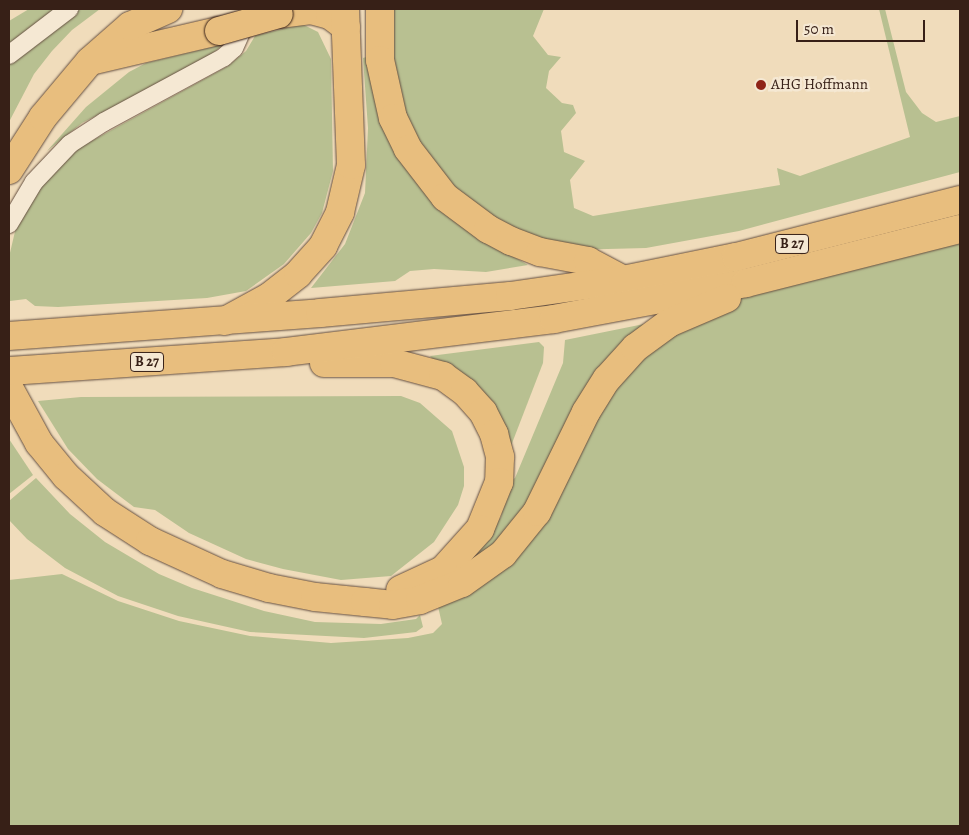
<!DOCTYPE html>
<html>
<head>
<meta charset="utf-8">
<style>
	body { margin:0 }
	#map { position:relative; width:969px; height:835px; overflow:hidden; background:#f0dcbb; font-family:Alegreya,serif }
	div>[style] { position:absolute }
	.green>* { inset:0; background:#b8c091 }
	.roads { filter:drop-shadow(0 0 1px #654f40) drop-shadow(0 0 1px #654f40) }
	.street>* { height:18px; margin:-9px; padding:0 9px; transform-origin:9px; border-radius:9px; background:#f5e8d3 }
	.primary>* { height:28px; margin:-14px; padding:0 14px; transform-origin:14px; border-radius:14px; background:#e8be7e }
	.highway>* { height:28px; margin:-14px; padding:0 14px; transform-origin:14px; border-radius:14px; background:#e8be7e }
	.bridges { filter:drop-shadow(0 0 1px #372017) drop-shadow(0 0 1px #372017) }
	.primary-bridge>* { height:28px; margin:-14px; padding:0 14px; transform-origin:14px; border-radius:14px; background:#e8be7e }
	.dots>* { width:14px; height:14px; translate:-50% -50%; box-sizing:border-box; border:2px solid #f5e8d3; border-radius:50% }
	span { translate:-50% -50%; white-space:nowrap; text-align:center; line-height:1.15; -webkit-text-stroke:5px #f5e8d3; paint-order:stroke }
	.shield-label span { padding:1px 4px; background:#f5e8d3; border:1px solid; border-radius:4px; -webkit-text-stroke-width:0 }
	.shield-label { font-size:14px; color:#372017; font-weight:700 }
	.poi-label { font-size:15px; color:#372017 }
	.left { translate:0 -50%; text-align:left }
	.frame { position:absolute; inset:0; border:10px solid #372017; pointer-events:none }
	.scale { position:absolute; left:796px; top:20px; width:129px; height:22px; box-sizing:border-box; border:2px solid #372017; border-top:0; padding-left:6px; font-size:15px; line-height:18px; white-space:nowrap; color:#372017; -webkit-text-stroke:4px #f5e8d3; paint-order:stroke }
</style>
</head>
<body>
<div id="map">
	<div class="green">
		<div style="clip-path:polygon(29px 9px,61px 9px,9px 49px,9px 21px)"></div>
		<div style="clip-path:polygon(78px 9px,100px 9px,72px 30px,52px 51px,34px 74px,9px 122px,9px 62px)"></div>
		<div style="clip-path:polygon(393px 9px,544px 9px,533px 36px,548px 55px,561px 57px,549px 71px,546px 88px,562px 103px,573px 105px,576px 113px,561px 131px,564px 152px,585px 161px,570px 180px,574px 208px,593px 216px,780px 185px,777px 168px,800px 176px,910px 137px,879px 9px,885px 9px,906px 92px,922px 113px,936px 122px,960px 116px,960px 172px,739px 231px,646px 248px,569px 250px,500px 224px,450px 186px,418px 141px,402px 108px,392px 61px)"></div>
		<div style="clip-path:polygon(302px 24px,318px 32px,331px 59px,333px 171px,322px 213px,311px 233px,284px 264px,246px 291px,207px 298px,58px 307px,35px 306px,26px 299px,10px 301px,9px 257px,17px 223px,33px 196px,77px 149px,228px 66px,246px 51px,255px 36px)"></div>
		<div style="clip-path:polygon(224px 44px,203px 61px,82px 123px,47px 151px,86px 107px,129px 72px,146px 63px)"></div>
		<div style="clip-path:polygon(370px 56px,374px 81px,492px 244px,528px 265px,486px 272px,434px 269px,410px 271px,395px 281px,311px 288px,345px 244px,365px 193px,368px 128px,363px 58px)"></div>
		<div style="clip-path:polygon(960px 229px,960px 826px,9px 826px,9px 580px,62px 574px,118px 601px,179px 621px,250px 636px,331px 643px,408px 638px,433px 633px,442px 624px,437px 602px,488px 566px,607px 379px,719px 304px)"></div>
		<div style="clip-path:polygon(654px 322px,520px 525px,465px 567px,501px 517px,507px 484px,515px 478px,563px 363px,565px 340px)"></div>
		<div style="clip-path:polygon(539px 342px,544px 347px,543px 363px,509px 451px,430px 356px)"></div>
		<div style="clip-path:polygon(401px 396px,420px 403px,452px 431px,464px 467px,464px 486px,458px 505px,434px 542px,391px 576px,341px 580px,283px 569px,246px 559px,189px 533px,155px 510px,134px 507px,97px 479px,68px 449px,38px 401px,81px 397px)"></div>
		<div style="clip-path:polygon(9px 439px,33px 475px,9px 494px)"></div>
		<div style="clip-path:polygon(36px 478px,70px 514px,105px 542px,159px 574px,192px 588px,264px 611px,315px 622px,381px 624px,416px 619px,420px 615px,423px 627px,416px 632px,364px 638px,250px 632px,178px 616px,118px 596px,65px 568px,27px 539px,9px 520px,9px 501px)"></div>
	</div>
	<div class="roads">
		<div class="street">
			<div style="left:9px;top:55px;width:76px;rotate:-37.5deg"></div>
			<div style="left:9px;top:224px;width:49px;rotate:-59.2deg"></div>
			<div style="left:34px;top:182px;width:52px;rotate:-46.5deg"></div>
			<div style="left:70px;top:144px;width:40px;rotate:-32.9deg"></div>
			<div style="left:104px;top:122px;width:136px;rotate:-28.4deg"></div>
			<div style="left:224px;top:57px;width:13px;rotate:-42deg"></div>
			<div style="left:234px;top:48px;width:32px;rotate:-66deg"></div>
		</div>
		<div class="primary">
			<div style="left:279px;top:14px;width:32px;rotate:-7deg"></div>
			<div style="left:311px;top:10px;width:20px;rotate:15deg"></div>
			<div style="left:330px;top:15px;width:20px;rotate:37deg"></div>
			<div style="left:94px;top:60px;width:128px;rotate:-13.1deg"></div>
			<div style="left:9px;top:170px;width:63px;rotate:-57.3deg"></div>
			<div style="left:43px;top:117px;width:73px;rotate:-50deg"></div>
			<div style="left:90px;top:61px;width:53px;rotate:-41.2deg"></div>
			<div style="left:130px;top:26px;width:42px;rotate:-24.1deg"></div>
			<div style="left:225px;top:321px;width:50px;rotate:-28.6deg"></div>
			<div style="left:269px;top:297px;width:37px;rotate:-38deg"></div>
			<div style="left:298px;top:274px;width:38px;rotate:-48deg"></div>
			<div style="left:323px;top:246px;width:38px;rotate:-63deg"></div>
			<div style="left:340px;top:212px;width:48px;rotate:-76.8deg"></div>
			<div style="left:351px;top:165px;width:156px;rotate:-92.2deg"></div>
			<div style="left:9px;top:336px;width:312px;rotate:-4.2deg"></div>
			<div style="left:9px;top:388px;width:63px;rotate:61.4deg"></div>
			<div style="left:39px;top:443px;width:43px;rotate:50.7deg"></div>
			<div style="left:66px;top:476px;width:53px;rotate:42.7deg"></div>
			<div style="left:105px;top:512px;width:54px;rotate:32.8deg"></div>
			<div style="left:150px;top:541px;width:79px;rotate:24.6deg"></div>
			<div style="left:222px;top:574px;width:49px;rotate:16.6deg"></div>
			<div style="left:269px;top:588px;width:47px;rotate:11.1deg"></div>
			<div style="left:315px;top:597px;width:50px;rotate:5.7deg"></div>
		</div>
		<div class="highway">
			<div style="left:380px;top:9px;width:51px;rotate:90deg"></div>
			<div style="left:380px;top:60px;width:59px;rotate:77.4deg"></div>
			<div style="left:393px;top:118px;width:34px;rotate:64deg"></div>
			<div style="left:408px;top:149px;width:61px;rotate:52.4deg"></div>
			<div style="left:445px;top:197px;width:54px;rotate:36.7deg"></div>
			<div style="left:488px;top:229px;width:26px;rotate:28deg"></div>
			<div style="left:511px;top:241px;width:31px;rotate:21deg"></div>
			<div style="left:540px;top:252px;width:49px;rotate:10.6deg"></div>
			<div style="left:588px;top:261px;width:40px;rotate:28deg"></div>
			<div style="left:320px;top:313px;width:191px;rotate:-5.1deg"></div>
			<div style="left:510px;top:296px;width:114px;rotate:-8.1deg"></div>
			<div style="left:623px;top:280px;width:115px;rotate:-11.5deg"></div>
			<div style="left:736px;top:257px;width:231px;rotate:-14.3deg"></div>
			<div style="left:324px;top:363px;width:70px"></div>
			<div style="left:394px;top:363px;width:51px;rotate:14.9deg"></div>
			<div style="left:443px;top:376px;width:27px;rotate:36deg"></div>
			<div style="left:465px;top:392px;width:27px;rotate:48deg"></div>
			<div style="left:483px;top:412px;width:25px;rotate:63deg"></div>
			<div style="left:494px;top:434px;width:24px;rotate:75deg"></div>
			<div style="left:500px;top:457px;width:25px;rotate:92deg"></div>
			<div style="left:499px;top:482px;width:51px;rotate:112deg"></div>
			<div style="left:480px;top:529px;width:55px;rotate:132.1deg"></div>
			<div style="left:443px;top:570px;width:47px;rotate:155.1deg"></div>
			<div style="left:9px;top:371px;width:278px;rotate:-3.9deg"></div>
			<div style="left:286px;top:352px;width:270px;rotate:-7deg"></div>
			<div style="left:554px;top:319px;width:195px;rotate:-10.6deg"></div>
			<div style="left:746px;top:283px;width:221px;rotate:-14.2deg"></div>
			<div style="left:365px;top:602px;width:28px;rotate:6deg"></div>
			<div style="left:393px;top:605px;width:27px;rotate:-10deg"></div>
			<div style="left:420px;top:600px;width:45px;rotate:-22deg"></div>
			<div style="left:462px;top:583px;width:50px;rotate:-35.3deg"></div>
			<div style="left:503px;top:554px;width:54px;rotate:-51deg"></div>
			<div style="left:537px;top:512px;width:111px;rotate:-63.9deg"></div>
			<div style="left:586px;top:412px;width:39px;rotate:-58deg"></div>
			<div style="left:607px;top:379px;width:42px;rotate:-47.9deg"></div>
			<div style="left:635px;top:348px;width:42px;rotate:-36.3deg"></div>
			<div style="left:669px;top:323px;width:63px;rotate:-23.3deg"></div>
		</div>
	</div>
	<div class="bridges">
		<div class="primary-bridge">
			<div style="left:219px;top:31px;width:62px;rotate:-15.8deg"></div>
		</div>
	</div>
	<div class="dots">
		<div style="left:761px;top:85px;background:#8f2418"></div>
	</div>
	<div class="shield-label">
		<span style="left:792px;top:244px">B 27</span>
		<span style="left:147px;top:362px">B 27</span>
	</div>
	<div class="poi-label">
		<span class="left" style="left:771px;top:85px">AHG Hoffmann</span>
	</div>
	<div class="frame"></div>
	<div class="scale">50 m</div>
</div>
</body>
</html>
